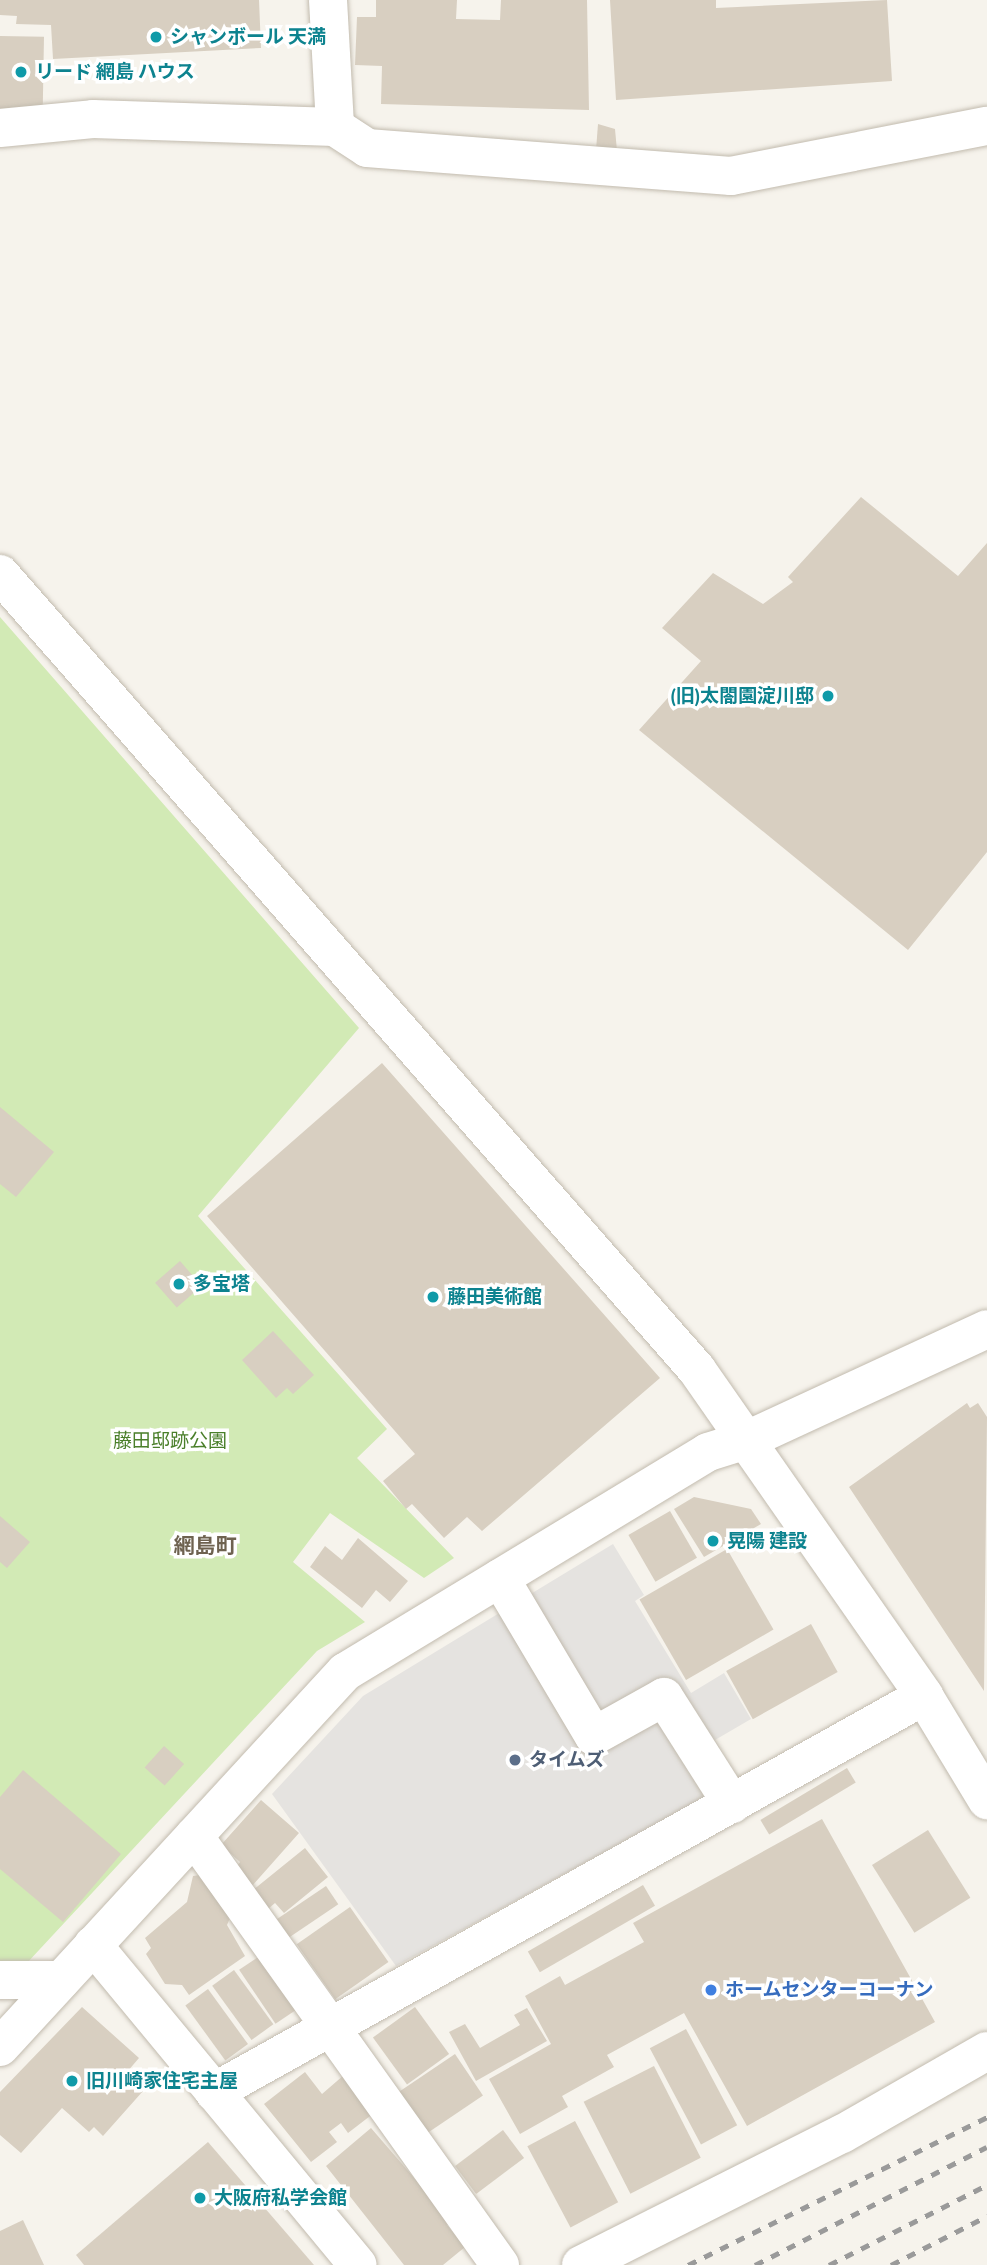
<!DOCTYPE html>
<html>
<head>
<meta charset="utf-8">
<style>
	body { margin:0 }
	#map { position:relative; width:987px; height:2265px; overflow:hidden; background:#f6f3ec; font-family:"PT Sans Narrow","Noto Sans JP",sans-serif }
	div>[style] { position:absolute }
	.green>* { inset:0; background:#d2eab5 }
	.parking>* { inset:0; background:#e5e3e0 }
	.building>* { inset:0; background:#d8cfc1; transform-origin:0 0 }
	.roads { filter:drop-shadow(0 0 2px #c2bbae) drop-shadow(0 0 2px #c2bbae) }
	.minor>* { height:38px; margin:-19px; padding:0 19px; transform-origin:19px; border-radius:19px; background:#fff }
	.rail>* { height:5px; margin-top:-2.5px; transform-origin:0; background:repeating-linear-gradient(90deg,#9a9a9a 0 9px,transparent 0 18px) }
	.dots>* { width:19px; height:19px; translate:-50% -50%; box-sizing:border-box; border:4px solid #fff; border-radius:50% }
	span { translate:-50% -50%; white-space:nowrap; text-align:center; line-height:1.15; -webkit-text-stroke:7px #fff; paint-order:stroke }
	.culture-label { font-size:19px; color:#0d838f; font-weight:700 }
	.left { translate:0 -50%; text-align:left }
	.right { translate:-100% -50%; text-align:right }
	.park-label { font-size:19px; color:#4a7f2a }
	.service-label { font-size:19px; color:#4e5e75; font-weight:700 }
	.shop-label { font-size:19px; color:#366cbe; font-weight:700 }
	.neighbourhood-label { font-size:21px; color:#6e6250; font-weight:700 }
</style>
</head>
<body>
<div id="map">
	<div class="green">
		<div style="clip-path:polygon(0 617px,359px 1028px,198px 1216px,387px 1429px,357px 1458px,454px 1558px,424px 1578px,330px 1513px,293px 1562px,365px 1622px,317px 1651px,0 1992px)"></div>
	</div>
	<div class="parking">
		<div style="clip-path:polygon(613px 1544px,644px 1595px,635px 1601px,691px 1693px,724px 1673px,751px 1719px,715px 1740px,736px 1780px,396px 1966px,272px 1794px,363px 1696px)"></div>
	</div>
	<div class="building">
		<div style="clip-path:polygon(0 0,259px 0,261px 48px,53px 59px,51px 25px,16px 24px,17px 16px,0 15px)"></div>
		<div style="clip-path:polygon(376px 0,457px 0,456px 19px,500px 20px,501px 0,587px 0,589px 110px,381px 104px,382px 66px,355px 65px,357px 17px,376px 17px)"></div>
		<div style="clip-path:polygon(610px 0,716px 0,716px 8px,887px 0,892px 81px,616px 100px)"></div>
		<div style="left:0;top:36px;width:44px;height:75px;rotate:1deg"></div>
		<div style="clip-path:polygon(598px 124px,615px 129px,617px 151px,596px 150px)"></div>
		<div style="clip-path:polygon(861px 497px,958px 576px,987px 543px,987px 852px,908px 950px,639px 730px,701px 661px,662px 628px,713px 573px,763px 604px,793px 582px,788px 577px)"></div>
		<div style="clip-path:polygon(382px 1063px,660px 1378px,482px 1531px,467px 1517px,444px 1538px,412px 1504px,406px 1509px,383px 1481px,415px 1454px,207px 1216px)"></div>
		<div style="clip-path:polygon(0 1107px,54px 1152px,16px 1197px,0 1184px)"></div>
		<div style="left:180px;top:1261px;width:33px;height:33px;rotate:49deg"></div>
		<div style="clip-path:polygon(273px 1331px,314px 1375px,293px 1394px,287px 1388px,276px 1398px,242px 1360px)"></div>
		<div style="clip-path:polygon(967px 1403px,970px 1408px,978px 1403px,987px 1417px,984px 1691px,849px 1487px)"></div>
		<div style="clip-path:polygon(694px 1497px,751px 1509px,761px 1524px,704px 1557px,674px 1509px)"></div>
		<div style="left:670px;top:1511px;width:54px;height:48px;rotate:60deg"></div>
		<div style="clip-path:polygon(0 1516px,30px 1542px,7px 1568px,0 1562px)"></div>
		<div style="clip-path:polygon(358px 1538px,408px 1581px,390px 1602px,376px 1590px,362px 1608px,310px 1567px,325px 1546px,342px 1560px)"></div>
		<div style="left:727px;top:1549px;width:93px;height:101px;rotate:60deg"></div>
		<div style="left:811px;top:1624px;width:55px;height:97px;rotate:61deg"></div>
		<div style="left:164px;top:1746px;width:27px;height:29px;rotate:42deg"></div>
		<div style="left:847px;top:1768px;width:17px;height:101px;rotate:59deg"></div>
		<div style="clip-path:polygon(23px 1770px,121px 1854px,63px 1922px,0 1869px,0 1797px)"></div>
		<div style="clip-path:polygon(261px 1800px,299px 1833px,252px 1886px,234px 1870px,240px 1862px,221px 1845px)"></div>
		<div style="clip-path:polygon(822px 1819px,935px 2022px,747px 2126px,684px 2013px,607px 2055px,614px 2067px,562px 2096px,568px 2107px,520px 2134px,489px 2079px,551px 2044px,525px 1996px,560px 1976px,565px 1985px,644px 1942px,633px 1923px)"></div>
		<div style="left:928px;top:1830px;width:80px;height:66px;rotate:58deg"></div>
		<div style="clip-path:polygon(305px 1848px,328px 1877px,284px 1913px,275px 1903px,268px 1909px,253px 1890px)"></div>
		<div style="clip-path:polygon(208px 1874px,233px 1911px,227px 1925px,245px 1956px,189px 1995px,182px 1985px,165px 1984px,146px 1954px,151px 1948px,145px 1938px,187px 1902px,193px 1876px)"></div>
		<div style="left:643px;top:1885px;width:24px;height:133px;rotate:60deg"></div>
		<div style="left:326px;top:1886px;width:22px;height:59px;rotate:56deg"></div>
		<div style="left:350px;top:1907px;width:67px;height:65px;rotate:55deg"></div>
		<div style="left:264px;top:1953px;width:65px;height:30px;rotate:56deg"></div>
		<div style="left:234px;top:1970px;width:67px;height:27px;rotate:54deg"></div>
		<div style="left:208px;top:1989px;width:68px;height:28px;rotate:54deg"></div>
		<div style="clip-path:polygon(82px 2007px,139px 2058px,127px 2072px,143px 2091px,103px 2136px,94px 2127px,89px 2132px,62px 2108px,21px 2153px,0 2135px,0 2092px)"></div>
		<div style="left:415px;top:2007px;width:58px;height:52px;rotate:54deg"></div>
		<div style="clip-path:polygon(527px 2008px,547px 2041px,476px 2081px,449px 2032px,465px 2024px,480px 2048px,520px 2025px,514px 2015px)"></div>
		<div style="left:686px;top:2029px;width:109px;height:41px;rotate:62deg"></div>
		<div style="left:455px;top:2054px;width:50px;height:71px;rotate:56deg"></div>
		<div style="left:654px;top:2066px;width:103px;height:79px;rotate:63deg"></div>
		<div style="clip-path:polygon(305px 2072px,322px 2094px,344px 2075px,374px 2113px,348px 2133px,341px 2123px,329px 2132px,337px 2142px,311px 2162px,264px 2104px)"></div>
		<div style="left:575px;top:2121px;width:92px;height:54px;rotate:62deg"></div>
		<div style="clip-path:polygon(371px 2128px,452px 2222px,447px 2225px,465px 2247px,443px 2265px,404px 2265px,326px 2166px)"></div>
		<div style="left:503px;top:2130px;width:35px;height:60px;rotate:53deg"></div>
		<div style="clip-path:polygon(208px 2142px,314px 2265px,84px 2265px,76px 2255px)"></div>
		<div style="clip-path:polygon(23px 2220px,44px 2265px,0 2265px,0 2231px)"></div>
	</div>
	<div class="roads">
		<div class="minor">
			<div style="left:328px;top:0;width:127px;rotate:86.8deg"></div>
			<div style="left:0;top:128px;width:93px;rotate:-5.5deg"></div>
			<div style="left:93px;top:119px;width:242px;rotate:1.9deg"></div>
			<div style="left:335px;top:127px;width:38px;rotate:33deg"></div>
			<div style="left:367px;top:148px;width:365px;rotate:4.4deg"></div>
			<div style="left:731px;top:176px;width:261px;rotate:-11.1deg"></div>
			<div style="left:0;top:574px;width:1058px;rotate:48.79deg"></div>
			<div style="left:697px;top:1370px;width:397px;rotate:55.1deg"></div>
			<div style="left:924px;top:1696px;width:122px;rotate:58.8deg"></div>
			<div style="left:500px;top:1578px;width:184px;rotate:59.3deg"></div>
			<div style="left:594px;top:1736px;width:80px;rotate:-29.1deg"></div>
			<div style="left:664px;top:1697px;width:127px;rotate:57.6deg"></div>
			<div style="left:194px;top:1836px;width:527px;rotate:54.5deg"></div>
			<div style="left:93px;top:1945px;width:415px;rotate:50.4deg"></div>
			<div style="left:0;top:1980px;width:61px"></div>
			<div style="left:0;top:2047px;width:510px;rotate:-47.39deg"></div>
			<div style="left:345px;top:1672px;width:424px;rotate:-31.2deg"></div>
			<div style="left:708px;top:1452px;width:41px;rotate:-17.1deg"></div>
			<div style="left:747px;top:1440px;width:264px;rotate:-24.8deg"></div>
			<div style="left:214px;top:2092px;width:813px;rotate:-29.15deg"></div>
			<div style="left:581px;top:2265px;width:292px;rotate:-26.7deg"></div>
			<div style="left:842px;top:2134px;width:167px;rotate:-29.8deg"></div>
		</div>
	</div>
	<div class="rail">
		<div style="left:688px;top:2265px;width:334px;rotate:-26.3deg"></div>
		<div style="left:755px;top:2265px;width:260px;rotate:-27deg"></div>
		<div style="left:829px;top:2265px;width:177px;rotate:-26.9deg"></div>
		<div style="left:891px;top:2265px;width:108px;rotate:-27deg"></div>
	</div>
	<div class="dots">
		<div style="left:156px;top:37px;background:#0f9aa8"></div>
		<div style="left:21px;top:72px;background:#0f9aa8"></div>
		<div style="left:828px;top:696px;background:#0f9aa8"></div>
		<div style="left:179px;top:1284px;background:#0f9aa8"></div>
		<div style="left:433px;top:1297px;background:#0f9aa8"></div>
		<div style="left:713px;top:1541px;background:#0f9aa8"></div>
		<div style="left:515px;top:1760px;background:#5c6f8a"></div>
		<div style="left:711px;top:1990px;background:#3f7fe0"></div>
		<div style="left:72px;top:2081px;background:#0f9aa8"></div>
		<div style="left:200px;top:2198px;background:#0f9aa8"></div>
	</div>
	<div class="culture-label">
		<span class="left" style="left:170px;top:37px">シャンボール 天満</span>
		<span class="left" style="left:35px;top:72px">リード 網島 ハウス</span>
		<span class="right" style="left:814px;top:696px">(旧)太閤園淀川邸</span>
		<span class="left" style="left:193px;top:1284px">多宝塔</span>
		<span class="left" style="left:447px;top:1297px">藤田美術館</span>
		<span class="left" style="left:727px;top:1541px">晃陽 建設</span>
		<span class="left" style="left:86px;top:2081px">旧川崎家住宅主屋</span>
		<span class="left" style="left:214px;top:2198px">大阪府私学会館</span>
	</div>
	<div class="park-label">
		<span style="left:170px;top:1441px">藤田邸跡公園</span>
	</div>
	<div class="service-label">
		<span class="left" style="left:529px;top:1760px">タイムズ</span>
	</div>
	<div class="shop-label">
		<span class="left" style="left:725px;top:1990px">ホームセンターコーナン</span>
	</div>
	<div class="neighbourhood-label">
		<span style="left:205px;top:1546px">網島町</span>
	</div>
</div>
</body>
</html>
